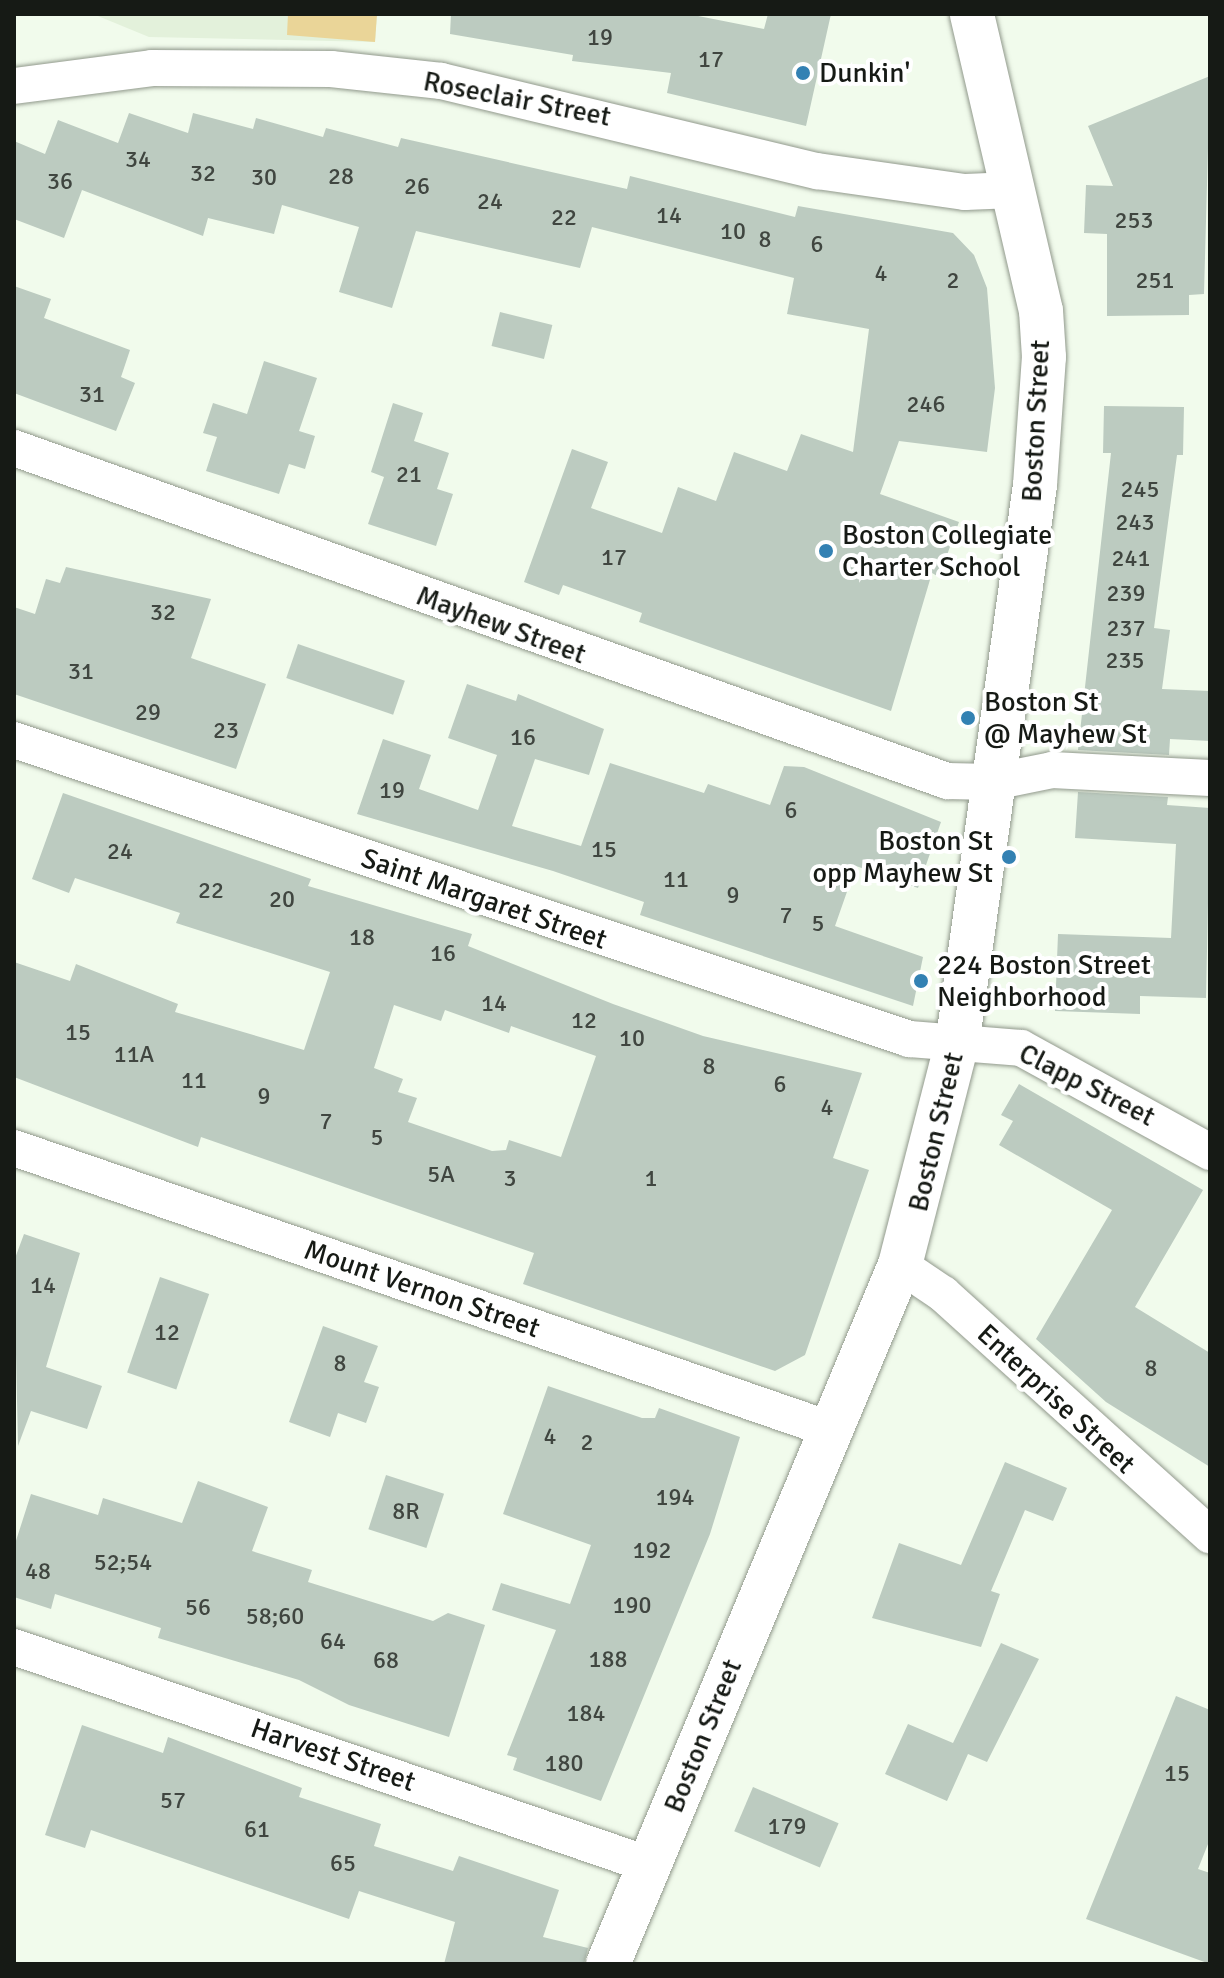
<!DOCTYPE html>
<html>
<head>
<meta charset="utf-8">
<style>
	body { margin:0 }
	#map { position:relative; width:1224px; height:1978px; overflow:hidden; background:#f1fbec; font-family:Signika,sans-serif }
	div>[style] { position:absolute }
	.built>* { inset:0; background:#e3f1db }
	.green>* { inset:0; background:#ead598 }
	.building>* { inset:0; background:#bccbc0; transform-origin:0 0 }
	.roads { filter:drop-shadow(0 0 2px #91998c) drop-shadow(0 0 2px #91998c) }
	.minor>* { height:36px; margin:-18px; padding:0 18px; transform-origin:18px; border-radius:18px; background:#fff }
	.secondary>* { height:44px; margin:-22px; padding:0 22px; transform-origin:22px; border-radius:22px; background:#fff }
	.dots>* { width:22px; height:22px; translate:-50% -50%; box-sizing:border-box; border:4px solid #fff; border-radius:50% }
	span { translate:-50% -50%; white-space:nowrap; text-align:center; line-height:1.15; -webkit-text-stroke:8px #fff; paint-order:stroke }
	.number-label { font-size:24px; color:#404640 }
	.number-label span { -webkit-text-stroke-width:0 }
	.poi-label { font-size:28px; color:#161a15 }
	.left { translate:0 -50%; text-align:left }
	.right { translate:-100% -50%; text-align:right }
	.street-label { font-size:28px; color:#161a15 }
	.frame { position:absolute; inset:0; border:16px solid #161a15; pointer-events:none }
</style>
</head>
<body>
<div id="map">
	<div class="built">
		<div style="clip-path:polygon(93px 14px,377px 14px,375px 42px,149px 37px)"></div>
	</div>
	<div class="green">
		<div style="clip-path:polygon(288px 14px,377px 14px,375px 42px,287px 35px)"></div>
	</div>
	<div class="building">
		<div style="clip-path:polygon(451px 14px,688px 14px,764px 29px,768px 14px,831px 14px,806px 126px,667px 93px,671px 73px,572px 61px,573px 55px,450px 34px)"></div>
		<div style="clip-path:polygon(1210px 76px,1204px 294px,1189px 295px,1189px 315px,1107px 316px,1107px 234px,1084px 233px,1086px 185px,1113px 186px,1088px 126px)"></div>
		<div style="clip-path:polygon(129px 113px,188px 133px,193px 113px,253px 129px,256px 118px,323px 137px,326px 128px,398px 147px,401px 138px,627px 189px,630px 176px,795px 217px,798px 206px,953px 233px,974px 255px,987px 288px,995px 388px,987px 452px,899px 441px,880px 494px,959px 522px,939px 577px,932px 573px,891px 711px,639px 622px,642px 613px,563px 585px,559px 595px,524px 582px,572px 449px,608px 462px,591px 508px,662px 533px,678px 487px,716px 501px,734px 452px,787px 471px,801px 434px,853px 452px,869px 329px,787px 314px,794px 278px,592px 227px,580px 268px,416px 231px,392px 308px,339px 292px,359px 227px,282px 205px,274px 234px,208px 218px,203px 236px,82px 190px,64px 238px,14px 219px,14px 141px,45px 154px,58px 120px,118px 143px)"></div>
		<div style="clip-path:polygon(14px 286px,51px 299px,44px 318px,130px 350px,121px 377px,135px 383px,116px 431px,14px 393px)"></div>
		<div style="left:500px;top:312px;width:54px;height:35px;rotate:14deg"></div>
		<div style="clip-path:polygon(264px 361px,317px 378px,299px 431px,315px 436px,305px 469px,289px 464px,279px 494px,206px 471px,217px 437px,203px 433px,213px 403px,247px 414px)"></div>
		<div style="clip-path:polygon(393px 403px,423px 413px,414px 441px,449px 453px,437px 489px,453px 494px,436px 546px,368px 524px,384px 477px,371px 472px)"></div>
		<div style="clip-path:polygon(1104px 406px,1184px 407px,1183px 455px,1177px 455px,1154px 628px,1170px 630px,1162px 689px,1210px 691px,1210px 741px,1170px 739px,1169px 755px,1078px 750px,1111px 453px,1103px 453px)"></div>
		<div style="clip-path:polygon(66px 567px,211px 599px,191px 658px,266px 684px,236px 769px,14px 694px,14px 607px,35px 614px,46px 579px,60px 583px)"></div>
		<div style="left:298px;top:644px;width:113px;height:36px;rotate:19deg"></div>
		<div style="clip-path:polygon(467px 684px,516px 701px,518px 694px,604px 729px,589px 775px,535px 759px,512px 826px,581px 846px,610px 763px,704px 793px,708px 784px,770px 805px,784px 766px,804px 767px,941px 822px,918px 888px,856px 866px,835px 926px,923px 957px,913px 1006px,640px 915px,644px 902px,553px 871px,357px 814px,383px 739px,431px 755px,419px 789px,478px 810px,497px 755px,448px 738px)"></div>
		<div style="clip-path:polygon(1078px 792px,1168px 797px,1167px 805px,1210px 808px,1206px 998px,1140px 996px,1140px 1014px,1055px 1011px,1058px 934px,1171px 938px,1176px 844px,1075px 838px)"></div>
		<div style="clip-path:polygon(evenodd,63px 793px,311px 879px,308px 886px,472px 934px,468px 946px,613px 1004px,703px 1036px,862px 1073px,833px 1158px,869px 1170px,805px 1355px,775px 1371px,523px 1284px,534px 1253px,201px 1137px,198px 1147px,14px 1077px,14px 962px,70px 981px,76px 964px,178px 1004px,175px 1012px,304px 1050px,330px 972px,176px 923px,180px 913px,75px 878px,69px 893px,32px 879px,63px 793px,394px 1005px,441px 1021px,445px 1010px,509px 1033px,511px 1026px,596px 1056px,561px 1157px,509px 1140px,506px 1150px,492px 1151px,408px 1122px,417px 1098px,398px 1092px,403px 1079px,374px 1068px,394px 1005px)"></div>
		<div style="clip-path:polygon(1019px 1084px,1203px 1190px,1135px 1307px,1210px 1353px,1210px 1467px,1106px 1402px,1036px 1339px,1112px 1210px,999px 1145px,1013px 1121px,1001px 1115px)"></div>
		<div style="clip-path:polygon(24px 1234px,80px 1253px,46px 1367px,102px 1386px,87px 1429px,31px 1411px,18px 1446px,14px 1261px)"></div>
		<div style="left:160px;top:1277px;width:52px;height:101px;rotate:19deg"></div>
		<div style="clip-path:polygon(323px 1326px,378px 1346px,364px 1382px,379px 1387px,366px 1423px,338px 1413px,330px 1437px,289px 1422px)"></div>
		<div style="clip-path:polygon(548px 1386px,642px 1418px,655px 1418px,659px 1408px,740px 1437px,710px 1534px,601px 1801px,513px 1770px,517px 1758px,507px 1755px,556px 1630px,492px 1610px,501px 1583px,570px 1604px,591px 1545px,503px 1514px)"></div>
		<div style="clip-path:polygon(1005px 1462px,1067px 1488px,1053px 1521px,1025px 1510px,991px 1591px,1000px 1594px,981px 1647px,872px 1618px,899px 1543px,961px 1565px)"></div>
		<div style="left:386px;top:1475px;width:61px;height:57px;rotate:18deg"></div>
		<div style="clip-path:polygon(198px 1481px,268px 1507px,252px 1551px,312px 1570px,308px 1582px,433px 1621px,448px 1613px,485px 1625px,449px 1737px,349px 1705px,299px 1680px,158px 1638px,161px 1628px,55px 1594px,51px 1609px,14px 1597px,14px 1547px,31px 1494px,98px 1515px,103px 1498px,182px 1523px)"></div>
		<div style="clip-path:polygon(1001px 1643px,1039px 1659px,987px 1762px,968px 1754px,947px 1801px,885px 1774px,908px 1724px,953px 1743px)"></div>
		<div style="clip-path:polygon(1176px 1696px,1210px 1710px,1210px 1839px,1198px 1869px,1210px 1873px,1210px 1964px,1086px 1919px)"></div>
		<div style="clip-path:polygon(82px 1725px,163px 1753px,168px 1737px,302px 1788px,299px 1797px,381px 1824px,374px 1846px,453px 1871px,459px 1856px,559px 1890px,543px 1937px,588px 1948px,584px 1964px,444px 1964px,455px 1922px,359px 1891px,349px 1919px,91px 1830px,85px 1848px,45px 1835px)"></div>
		<div style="left:753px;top:1787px;width:93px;height:48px;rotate:23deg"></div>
	</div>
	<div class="roads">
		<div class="minor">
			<div style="left:14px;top:86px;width:139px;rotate:-7.4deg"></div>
			<div style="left:152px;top:68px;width:179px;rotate:0.3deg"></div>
			<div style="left:331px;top:69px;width:111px;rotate:6.2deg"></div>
			<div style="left:441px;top:81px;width:387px;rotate:13.5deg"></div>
			<div style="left:817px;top:171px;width:149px;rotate:8.1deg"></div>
			<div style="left:965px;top:192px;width:48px;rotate:-2.4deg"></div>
			<div style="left:14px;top:448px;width:991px;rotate:19.64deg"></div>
			<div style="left:947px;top:781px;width:46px;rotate:1.2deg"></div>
			<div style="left:993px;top:782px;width:60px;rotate:-11.5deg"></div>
			<div style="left:1052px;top:770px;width:158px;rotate:2.9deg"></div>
			<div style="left:14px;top:740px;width:944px;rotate:18.47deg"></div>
			<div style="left:909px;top:1039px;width:112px;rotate:4.6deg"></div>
			<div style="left:1021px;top:1048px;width:216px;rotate:28.8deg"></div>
			<div style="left:14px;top:1148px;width:862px;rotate:19.02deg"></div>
			<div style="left:900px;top:1265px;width:52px;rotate:34deg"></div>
			<div style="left:943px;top:1294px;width:360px;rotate:42.1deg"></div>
			<div style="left:14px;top:1647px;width:672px;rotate:18.92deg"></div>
		</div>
		<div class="secondary">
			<div style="left:608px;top:1964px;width:758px;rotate:-67.33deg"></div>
			<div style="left:900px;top:1265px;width:233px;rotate:-75.6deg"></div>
			<div style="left:958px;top:1039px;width:559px;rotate:-82.09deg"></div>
			<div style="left:1035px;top:485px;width:128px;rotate:-86deg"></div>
			<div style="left:1044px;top:357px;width:46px;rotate:-93.7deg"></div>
			<div style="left:1041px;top:311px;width:305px;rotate:-103.1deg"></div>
		</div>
	</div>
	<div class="dots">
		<div style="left:803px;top:73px;background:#3381b3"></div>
		<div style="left:826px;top:551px;background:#3381b3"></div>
		<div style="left:968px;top:718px;background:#3381b3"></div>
		<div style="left:1009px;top:857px;background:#3381b3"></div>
		<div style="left:921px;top:981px;background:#3381b3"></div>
	</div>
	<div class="number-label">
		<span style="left:600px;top:38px">19</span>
		<span style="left:711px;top:60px">17</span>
		<span style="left:138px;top:160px">34</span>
		<span style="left:203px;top:174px">32</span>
		<span style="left:341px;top:177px">28</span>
		<span style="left:264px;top:178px">30</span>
		<span style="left:60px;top:182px">36</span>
		<span style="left:417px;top:187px">26</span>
		<span style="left:490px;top:202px">24</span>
		<span style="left:669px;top:216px">14</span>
		<span style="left:564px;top:218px">22</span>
		<span style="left:1134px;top:221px">253</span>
		<span style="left:733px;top:232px">10</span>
		<span style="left:765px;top:240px">8</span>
		<span style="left:817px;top:245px">6</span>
		<span style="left:881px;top:274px">4</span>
		<span style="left:953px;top:281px">2</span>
		<span style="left:1155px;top:281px">251</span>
		<span style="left:92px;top:395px">31</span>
		<span style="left:926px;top:405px">246</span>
		<span style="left:409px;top:475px">21</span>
		<span style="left:1140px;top:490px">245</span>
		<span style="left:1135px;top:523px">243</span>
		<span style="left:614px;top:558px">17</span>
		<span style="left:1131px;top:559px">241</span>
		<span style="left:1126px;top:594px">239</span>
		<span style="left:163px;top:613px">32</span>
		<span style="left:1126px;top:629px">237</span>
		<span style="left:1125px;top:661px">235</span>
		<span style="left:81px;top:672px">31</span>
		<span style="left:148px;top:713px">29</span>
		<span style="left:226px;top:731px">23</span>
		<span style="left:523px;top:738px">16</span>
		<span style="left:392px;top:791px">19</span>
		<span style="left:791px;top:811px">6</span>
		<span style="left:604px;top:850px">15</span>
		<span style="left:120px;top:852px">24</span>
		<span style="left:676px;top:880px">11</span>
		<span style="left:211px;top:891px">22</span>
		<span style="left:733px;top:896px">9</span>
		<span style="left:282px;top:900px">20</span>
		<span style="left:786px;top:916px">7</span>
		<span style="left:818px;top:924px">5</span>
		<span style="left:362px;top:938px">18</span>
		<span style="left:443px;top:954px">16</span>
		<span style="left:494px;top:1004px">14</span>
		<span style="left:584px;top:1021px">12</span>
		<span style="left:78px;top:1033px">15</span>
		<span style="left:632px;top:1039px">10</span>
		<span style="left:134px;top:1055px">11A</span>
		<span style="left:709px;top:1067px">8</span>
		<span style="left:194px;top:1081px">11</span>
		<span style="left:780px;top:1085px">6</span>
		<span style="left:264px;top:1097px">9</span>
		<span style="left:827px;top:1108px">4</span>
		<span style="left:326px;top:1122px">7</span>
		<span style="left:377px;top:1138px">5</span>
		<span style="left:441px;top:1175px">5A</span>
		<span style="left:510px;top:1179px">3</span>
		<span style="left:651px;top:1179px">1</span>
		<span style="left:43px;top:1286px">14</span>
		<span style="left:167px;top:1333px">12</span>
		<span style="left:340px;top:1364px">8</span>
		<span style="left:1151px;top:1369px">8</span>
		<span style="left:550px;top:1437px">4</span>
		<span style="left:587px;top:1443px">2</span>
		<span style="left:675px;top:1498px">194</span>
		<span style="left:406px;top:1512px">8R</span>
		<span style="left:652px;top:1551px">192</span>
		<span style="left:123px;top:1563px">52;54</span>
		<span style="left:38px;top:1572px">48</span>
		<span style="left:632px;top:1606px">190</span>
		<span style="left:198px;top:1608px">56</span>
		<span style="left:275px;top:1617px">58;60</span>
		<span style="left:333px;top:1642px">64</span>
		<span style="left:608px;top:1660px">188</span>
		<span style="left:386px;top:1661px">68</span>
		<span style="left:586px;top:1714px">184</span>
		<span style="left:564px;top:1764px">180</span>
		<span style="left:1177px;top:1774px">15</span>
		<span style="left:173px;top:1801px">57</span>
		<span style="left:787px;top:1827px">179</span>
		<span style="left:257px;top:1830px">61</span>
		<span style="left:343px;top:1864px">65</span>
	</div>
	<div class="poi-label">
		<span class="left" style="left:819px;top:73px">Dunkin'</span>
		<span class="left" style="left:842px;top:551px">Boston Collegiate<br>Charter School</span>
		<span class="left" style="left:984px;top:718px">Boston St<br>@ Mayhew St</span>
		<span class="right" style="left:993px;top:857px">Boston St<br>opp Mayhew St</span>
		<span class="left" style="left:937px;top:981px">224 Boston Street<br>Neighborhood</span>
	</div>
	<div class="street-label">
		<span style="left:517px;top:99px;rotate:11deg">Roseclair Street</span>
		<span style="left:1036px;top:421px;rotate:-87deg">Boston Street</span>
		<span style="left:501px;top:625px;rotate:20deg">Mayhew Street</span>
		<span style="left:484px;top:899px;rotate:19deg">Saint Margaret Street</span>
		<span style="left:1087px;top:1085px;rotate:27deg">Clapp Street</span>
		<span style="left:936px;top:1132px;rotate:-77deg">Boston Street</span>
		<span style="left:422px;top:1289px;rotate:19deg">Mount Vernon Street</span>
		<span style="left:1056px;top:1399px;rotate:43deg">Enterprise Street</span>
		<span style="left:703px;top:1736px;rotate:-68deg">Boston Street</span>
		<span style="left:333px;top:1755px;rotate:19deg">Harvest Street</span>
	</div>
	<div class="frame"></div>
</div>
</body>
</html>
